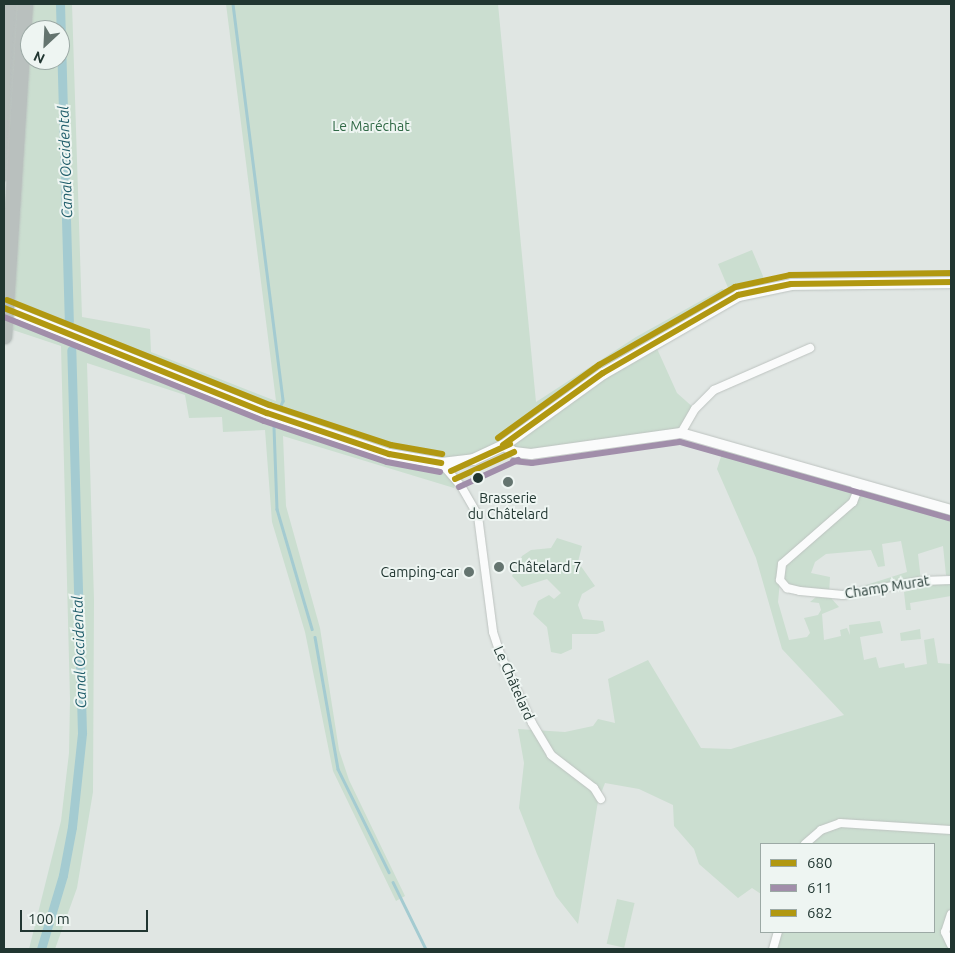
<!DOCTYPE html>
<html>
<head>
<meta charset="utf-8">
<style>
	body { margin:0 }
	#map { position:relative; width:955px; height:953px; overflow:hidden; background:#e0e6e3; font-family:Ubuntu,sans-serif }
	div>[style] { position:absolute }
	.green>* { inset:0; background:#cbded0; transform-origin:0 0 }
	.stream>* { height:2.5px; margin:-1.25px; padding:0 1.25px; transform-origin:1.25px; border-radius:1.25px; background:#a4cbd1 }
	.canal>* { height:9px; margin:-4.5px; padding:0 4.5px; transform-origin:4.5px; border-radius:4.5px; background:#a4cbd1 }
	.roads { filter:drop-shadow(0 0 1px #bdc3c0) drop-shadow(0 0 1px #bdc3c0) }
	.minor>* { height:8px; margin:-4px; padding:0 4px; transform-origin:4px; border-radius:4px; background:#fafbfb }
	.tertiary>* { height:10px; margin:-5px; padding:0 5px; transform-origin:5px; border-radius:5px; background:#fafbfb }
	.secondary>* { height:11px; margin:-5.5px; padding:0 5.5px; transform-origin:5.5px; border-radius:5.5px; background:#fafbfb }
	.motorway>* { height:15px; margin:-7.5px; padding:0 7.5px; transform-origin:7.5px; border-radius:7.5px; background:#b9c0be }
	.bridges { filter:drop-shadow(0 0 1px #bbc3c0) drop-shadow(0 0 1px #bbc3c0) }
	.motorway-bridge>* { height:15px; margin:-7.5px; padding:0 7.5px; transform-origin:7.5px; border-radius:7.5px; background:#b9c0be }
	.bus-1>* { height:6px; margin:-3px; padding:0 3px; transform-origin:3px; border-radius:3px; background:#b19811 }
	.bus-2>* { height:6px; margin:-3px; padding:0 3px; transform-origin:3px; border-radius:3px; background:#a18eaa }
	.bus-3>* { height:6px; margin:-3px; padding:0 3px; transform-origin:3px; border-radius:3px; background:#b19811 }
	.dots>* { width:14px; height:14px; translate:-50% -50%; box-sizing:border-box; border:2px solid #eef5f2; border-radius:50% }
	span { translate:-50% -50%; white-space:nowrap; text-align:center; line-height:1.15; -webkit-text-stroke:4px #eef5f2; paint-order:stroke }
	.park-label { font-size:14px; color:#306946 }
	.poi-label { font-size:14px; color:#213631 }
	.left { translate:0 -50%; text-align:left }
	.right { translate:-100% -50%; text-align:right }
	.street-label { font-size:14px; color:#213631 }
	.water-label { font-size:15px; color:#225f6c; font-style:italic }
	.frame { position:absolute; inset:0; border:5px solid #213631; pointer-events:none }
	.legend { position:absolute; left:760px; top:843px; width:175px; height:90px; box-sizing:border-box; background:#eef5f2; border:1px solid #9ca9a5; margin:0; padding:6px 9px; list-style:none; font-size:15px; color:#213631 }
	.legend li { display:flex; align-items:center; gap:10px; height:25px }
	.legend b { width:25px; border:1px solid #9ca9a5 }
	.north { position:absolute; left:20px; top:20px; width:50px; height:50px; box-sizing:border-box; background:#eef5f2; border:1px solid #9ca9a5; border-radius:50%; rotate:205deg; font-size:14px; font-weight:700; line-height:20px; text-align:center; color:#213631 }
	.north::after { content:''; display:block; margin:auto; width:18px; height:22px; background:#64746f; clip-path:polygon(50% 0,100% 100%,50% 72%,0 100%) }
	.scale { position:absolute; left:20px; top:910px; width:128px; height:22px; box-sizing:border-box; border:2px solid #213631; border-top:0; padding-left:6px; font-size:15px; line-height:18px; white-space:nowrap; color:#213631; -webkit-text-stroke:4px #eef5f2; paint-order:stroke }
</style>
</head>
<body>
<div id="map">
	<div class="green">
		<div style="clip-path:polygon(evenodd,25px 4px,72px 4px,82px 317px,150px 329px,151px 352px,276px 401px,226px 4px,498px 4px,536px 402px,636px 337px,722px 289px,729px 290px,718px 264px,752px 250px,763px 276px,764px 288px,654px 342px,677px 393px,695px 409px,681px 433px,531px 454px,503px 445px,442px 463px,455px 479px,454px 488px,283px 436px,286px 506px,320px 628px,339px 750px,349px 780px,405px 896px,396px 901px,333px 771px,305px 632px,272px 522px,265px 430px,223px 432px,222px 417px,189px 418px,185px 395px,87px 363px,94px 600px,93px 792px,77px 888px,55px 949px,29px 949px,61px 821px,69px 753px,70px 699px,61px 346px,13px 330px,25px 4px,30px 30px,60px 30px,60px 60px,30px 60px,30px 30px)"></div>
		<div style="clip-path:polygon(725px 444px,951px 510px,951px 576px,946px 575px,943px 546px,918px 554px,921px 581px,865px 593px,863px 586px,907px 572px,901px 541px,882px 544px,885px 566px,878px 567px,871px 550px,826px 554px,815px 562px,811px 573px,830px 577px,829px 595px,800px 591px,780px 581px,778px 602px,789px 640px,807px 637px,810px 633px,804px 618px,818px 615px,821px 610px,819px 603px,810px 602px,816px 597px,831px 598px,839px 607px,822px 614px,824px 640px,841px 636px,840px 630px,847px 628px,850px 635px,849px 625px,880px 621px,883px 633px,860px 637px,864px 660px,876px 657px,879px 668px,904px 663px,905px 668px,927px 664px,924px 640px,934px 638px,938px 663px,951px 664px,951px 949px,778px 949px,780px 932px,934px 932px,934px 844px,761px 844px,761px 894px,752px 888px,738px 898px,699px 864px,694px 849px,674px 826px,673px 805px,639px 789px,605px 783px,598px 801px,578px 924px,556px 896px,537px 854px,519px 808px,524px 763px,518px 729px,565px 732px,593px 726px,598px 719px,615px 723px,608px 679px,648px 660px,701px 748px,731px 749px,844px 715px,782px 649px,756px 558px,717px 469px)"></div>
		<div style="clip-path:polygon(557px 538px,582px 546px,578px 562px,595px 586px,582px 594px,578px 605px,583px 619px,603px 621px,605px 631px,597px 634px,572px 634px,572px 649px,561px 654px,551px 652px,547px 627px,533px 614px,538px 601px,549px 595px,554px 599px,561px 593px,547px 579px,522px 587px,512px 576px,522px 556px,531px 550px,551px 548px)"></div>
		<div style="clip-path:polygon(941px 583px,951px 585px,951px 596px,910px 603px,911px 610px,906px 610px,904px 592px)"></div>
		<div style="clip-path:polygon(920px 629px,921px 639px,901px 641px,900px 633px)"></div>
		<div style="left:617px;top:899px;width:18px;height:46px;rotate:13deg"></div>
	</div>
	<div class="stream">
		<div style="left:233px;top:4px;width:400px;rotate:82.8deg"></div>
		<div style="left:283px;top:401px;width:8px;rotate:113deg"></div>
		<div style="left:274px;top:427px;width:82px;rotate:87.9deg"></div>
		<div style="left:277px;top:509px;width:125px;rotate:73.7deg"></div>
		<div style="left:315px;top:637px;width:134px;rotate:80.1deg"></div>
		<div style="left:338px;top:769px;width:115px;rotate:63.7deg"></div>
		<div style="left:393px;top:882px;width:75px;rotate:63.8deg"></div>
	</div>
	<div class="canal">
		<div style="left:60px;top:4px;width:317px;rotate:88.4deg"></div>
		<div style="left:41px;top:949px;width:77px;rotate:-73.4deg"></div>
		<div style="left:63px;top:875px;width:49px;rotate:-79.4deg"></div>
		<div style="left:72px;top:827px;width:95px;rotate:-83.9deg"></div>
		<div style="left:82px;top:733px;width:383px;rotate:-91.6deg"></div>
	</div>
	<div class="roads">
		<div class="minor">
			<div style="left:681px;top:433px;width:28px;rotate:-60deg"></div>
			<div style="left:695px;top:409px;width:27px;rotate:-45deg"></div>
			<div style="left:714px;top:390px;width:105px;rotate:-23.6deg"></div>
			<div style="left:441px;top:463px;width:30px;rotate:49deg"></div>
			<div style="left:461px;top:486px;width:34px;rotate:60deg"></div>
			<div style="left:478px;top:516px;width:117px;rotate:82.6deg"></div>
			<div style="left:493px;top:632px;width:23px;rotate:72deg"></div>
			<div style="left:500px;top:654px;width:76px;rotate:65.1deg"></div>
			<div style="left:532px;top:723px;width:37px;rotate:59deg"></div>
			<div style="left:551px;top:755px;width:54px;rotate:37.5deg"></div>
			<div style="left:594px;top:788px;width:13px;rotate:58deg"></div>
			<div style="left:854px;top:482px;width:10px;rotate:73deg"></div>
			<div style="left:857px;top:492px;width:11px;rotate:112deg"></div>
			<div style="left:853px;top:502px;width:94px;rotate:138.9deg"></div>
			<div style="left:782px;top:564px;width:16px;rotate:97deg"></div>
			<div style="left:780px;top:580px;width:11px;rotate:49deg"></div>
			<div style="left:787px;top:588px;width:13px;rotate:13deg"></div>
			<div style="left:800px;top:591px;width:43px;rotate:5.3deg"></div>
			<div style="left:843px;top:595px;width:79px;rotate:-10.2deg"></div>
			<div style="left:921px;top:581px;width:30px;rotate:-2deg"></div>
			<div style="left:805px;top:844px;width:21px;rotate:-41deg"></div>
			<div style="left:821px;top:830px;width:20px;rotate:-20deg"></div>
			<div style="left:840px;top:823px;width:111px;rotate:3.6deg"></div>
			<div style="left:951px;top:914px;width:19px;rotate:108deg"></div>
			<div style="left:945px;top:932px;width:14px;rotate:65deg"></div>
			<div style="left:773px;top:949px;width:18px;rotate:-74deg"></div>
		</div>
		<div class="tertiary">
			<div style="left:503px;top:445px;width:13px;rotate:32deg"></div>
			<div style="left:514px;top:452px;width:17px;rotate:7deg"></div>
			<div style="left:531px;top:454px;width:151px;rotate:-8deg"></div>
			<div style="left:681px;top:433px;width:281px;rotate:15.9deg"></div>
		</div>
		<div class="secondary">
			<div style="left:4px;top:308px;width:283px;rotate:21.8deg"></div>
			<div style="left:267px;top:413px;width:129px;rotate:18.6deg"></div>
			<div style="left:389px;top:454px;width:53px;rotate:9.8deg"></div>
			<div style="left:441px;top:463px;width:32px;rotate:-7deg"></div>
			<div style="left:473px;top:459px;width:33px;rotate:-25deg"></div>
			<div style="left:503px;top:445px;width:123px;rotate:-35.8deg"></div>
			<div style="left:603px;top:373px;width:156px;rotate:-30deg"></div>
			<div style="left:738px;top:295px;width:54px;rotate:-11.7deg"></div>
			<div style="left:791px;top:284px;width:160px;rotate:-0.7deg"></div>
		</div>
		<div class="motorway">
			<div style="left:4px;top:173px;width:169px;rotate:-87.3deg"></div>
		</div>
	</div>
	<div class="bridges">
		<div class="motorway-bridge">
			<div style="left:4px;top:336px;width:333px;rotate:-86.4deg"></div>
		</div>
	</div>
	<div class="bus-1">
		<div style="left:4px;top:308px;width:283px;rotate:21.8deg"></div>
		<div style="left:267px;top:413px;width:129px;rotate:18.6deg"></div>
		<div style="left:389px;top:454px;width:53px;rotate:9.8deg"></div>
		<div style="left:503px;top:445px;width:123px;rotate:-35.8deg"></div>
		<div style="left:603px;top:373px;width:156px;rotate:-30deg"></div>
		<div style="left:738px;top:295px;width:54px;rotate:-11.7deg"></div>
		<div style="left:791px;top:284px;width:160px;rotate:-0.7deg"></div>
		<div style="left:455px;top:479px;width:65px;rotate:-24.6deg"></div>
	</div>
	<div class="bus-2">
		<div style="left:4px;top:317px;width:280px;rotate:21.8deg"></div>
		<div style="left:264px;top:421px;width:130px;rotate:18.4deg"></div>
		<div style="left:387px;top:462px;width:54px;rotate:10.7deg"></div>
		<div style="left:513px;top:461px;width:19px;rotate:6deg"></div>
		<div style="left:532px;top:463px;width:149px;rotate:-8.1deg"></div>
		<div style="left:680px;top:442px;width:280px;rotate:15.8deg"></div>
		<div style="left:459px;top:487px;width:65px;rotate:-24.6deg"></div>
	</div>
	<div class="bus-3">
		<div style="left:7px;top:300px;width:283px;rotate:21.8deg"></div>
		<div style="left:270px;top:405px;width:127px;rotate:18.3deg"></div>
		<div style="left:391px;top:445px;width:52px;rotate:10deg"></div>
		<div style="left:498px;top:438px;width:125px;rotate:-35.9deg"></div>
		<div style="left:599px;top:365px;width:157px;rotate:-29.8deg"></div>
		<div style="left:735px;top:287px;width:56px;rotate:-12.3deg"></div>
		<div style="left:790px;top:275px;width:161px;rotate:-0.7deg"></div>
		<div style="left:451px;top:471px;width:65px;rotate:-24.6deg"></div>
	</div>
	<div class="dots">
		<div style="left:478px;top:478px;background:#213631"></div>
		<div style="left:508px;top:482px;background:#64746f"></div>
		<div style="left:499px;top:567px;background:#64746f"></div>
		<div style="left:469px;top:572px;background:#64746f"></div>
	</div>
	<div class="park-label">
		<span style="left:371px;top:126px">Le Maréchat</span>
	</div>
	<div class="poi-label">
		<span style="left:508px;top:506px">Brasserie<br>du Châtelard</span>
		<span class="left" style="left:509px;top:567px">Châtelard 7</span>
		<span class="right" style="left:459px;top:572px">Camping-car</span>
	</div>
	<div class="street-label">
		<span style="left:887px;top:587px;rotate:-9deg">Champ Murat</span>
		<span style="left:514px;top:683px;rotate:66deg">Le Châtelard</span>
	</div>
	<div class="water-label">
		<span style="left:65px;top:162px;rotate:-92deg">Canal Occidental</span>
		<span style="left:79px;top:652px;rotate:-92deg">Canal Occidental</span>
	</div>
	<div class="frame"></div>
	<ul class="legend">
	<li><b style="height:6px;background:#b19811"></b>680</li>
	<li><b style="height:6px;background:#a18eaa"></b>611</li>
	<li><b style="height:6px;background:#b19811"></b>682</li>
	</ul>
	<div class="north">N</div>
	<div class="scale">100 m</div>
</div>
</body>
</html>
